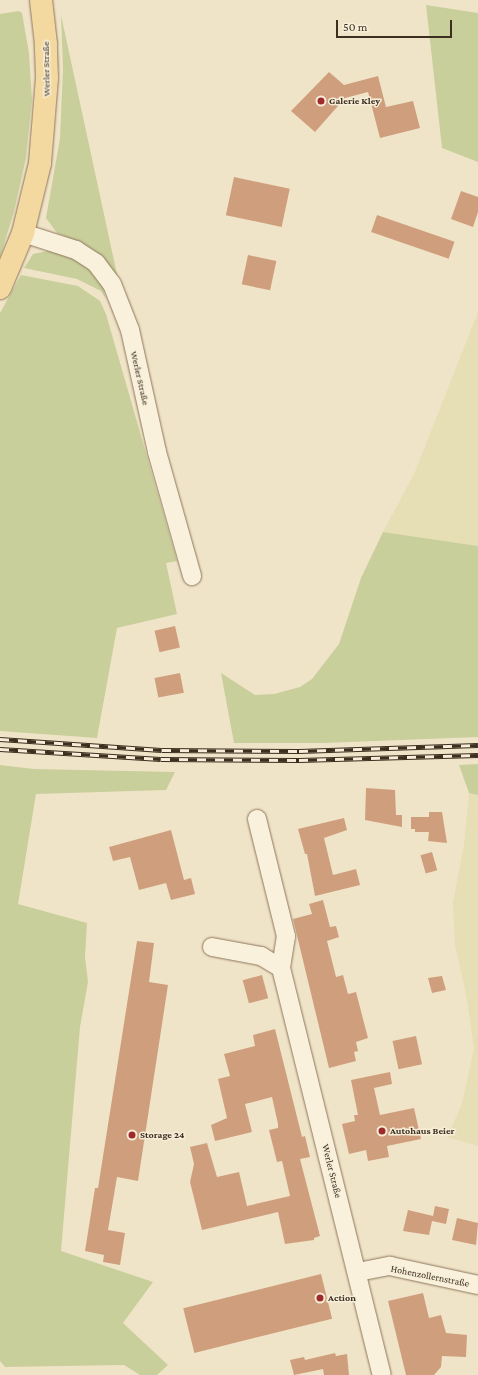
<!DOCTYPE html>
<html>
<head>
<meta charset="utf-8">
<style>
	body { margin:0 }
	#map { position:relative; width:478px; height:1375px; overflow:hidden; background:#f0e4c8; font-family:"Crimson Pro",serif }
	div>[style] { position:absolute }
	.farmland>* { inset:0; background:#e6deb5 }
	.green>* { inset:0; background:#c9cf9b }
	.building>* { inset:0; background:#cf9f7d; transform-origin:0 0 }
	.roads { filter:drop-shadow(0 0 1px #8d765c) drop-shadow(0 0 1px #8d765c) }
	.street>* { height:18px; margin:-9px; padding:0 9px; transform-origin:9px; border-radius:9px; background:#faf1dc }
	.primary>* { height:22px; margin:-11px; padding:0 11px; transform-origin:11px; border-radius:11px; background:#f3d9a0 }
	.rail>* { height:4.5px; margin-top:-2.25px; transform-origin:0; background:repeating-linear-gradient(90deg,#f7eed8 0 9px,#3d2e20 0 18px); box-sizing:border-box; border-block:1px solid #3d2e20 }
	.dots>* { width:11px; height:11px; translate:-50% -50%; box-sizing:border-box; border:2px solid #f7eed8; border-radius:50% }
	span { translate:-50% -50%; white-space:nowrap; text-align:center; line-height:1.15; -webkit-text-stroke:3px #f7eed8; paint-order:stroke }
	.street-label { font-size:10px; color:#3d2e20 }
	.poi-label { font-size:10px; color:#3d2e20; font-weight:700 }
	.left { translate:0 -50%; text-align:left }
	.scale { position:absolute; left:336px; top:20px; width:116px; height:18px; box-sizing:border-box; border:2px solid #3d2e20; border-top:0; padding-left:5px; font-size:12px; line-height:14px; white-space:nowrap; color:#3d2e20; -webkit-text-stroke:3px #f7eed8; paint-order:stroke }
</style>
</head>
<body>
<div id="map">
	<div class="farmland">
		<div style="clip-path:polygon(478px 312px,478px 546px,383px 532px,414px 474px)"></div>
		<div style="clip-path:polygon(469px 793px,478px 795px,478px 1146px,447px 1137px,462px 1104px,474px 1048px,466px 994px,455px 945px,453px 903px,464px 844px)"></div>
	</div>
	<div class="green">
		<div style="clip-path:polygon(426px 5px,478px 13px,478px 162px,442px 148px)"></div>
		<div style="clip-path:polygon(19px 11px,22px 13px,29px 53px,32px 100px,26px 158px,14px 212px,0 257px,0 14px)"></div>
		<div style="clip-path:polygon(61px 15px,118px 279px,103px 258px,84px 244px,57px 233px,46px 218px,60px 138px,63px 69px)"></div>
		<div style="clip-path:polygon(53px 250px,80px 262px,93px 273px,102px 285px,106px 299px,101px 291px,77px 279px,24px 268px,33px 254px)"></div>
		<div style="clip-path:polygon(21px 275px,78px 286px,100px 301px,106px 314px,177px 561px,166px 563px,177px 614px,117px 628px,97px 738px,0 731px,0 313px)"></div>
		<div style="clip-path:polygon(383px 532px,478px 546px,478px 737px,324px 743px,234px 743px,221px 673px,255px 695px,274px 694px,300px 687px,312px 679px,339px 644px,361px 578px)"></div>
		<div style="clip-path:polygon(478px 764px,478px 795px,469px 793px,459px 765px)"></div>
		<div style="clip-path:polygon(0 765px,34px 769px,175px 772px,166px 790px,36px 794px,18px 904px,87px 923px,85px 957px,88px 982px,80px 1027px,61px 1251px,153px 1282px,123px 1323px,168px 1365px,157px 1375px,140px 1375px,124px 1365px,5px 1367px,0 1361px)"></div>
	</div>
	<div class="building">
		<div style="clip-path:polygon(329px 72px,344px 85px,378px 76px,386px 107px,413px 101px,420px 128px,380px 138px,368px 92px,345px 98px,315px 132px,291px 111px)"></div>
		<div style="left:234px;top:177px;width:57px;height:39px;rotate:12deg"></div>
		<div style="clip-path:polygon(461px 191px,478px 197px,478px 212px,473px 227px,451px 219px)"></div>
		<div style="left:377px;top:215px;width:82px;height:18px;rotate:19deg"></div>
		<div style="left:248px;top:255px;width:29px;height:30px;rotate:12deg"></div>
		<div style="left:175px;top:626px;width:22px;height:21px;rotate:77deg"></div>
		<div style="left:180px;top:673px;width:20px;height:26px;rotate:79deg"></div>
		<div style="clip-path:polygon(366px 788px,395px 790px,396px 815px,402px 815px,402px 827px,365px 820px)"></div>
		<div style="clip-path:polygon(429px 812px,442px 812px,447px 843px,428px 841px,429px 832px,415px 832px,415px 829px,411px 829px,411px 817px,429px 817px)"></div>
		<div style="clip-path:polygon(344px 818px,347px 830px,324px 838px,333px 875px,356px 869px,360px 885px,315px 896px,307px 854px,305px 854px,298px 829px)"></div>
		<div style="clip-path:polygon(171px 830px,184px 880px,191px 878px,195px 894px,171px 900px,166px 883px,139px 890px,130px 857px,113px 861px,109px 847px)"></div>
		<div style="left:432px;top:852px;width:19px;height:12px;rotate:74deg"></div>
		<div style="clip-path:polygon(323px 900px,330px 927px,336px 926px,339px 937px,327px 941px,336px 977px,343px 975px,348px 994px,356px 992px,368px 1038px,356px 1042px,358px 1051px,354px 1052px,356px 1061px,329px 1068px,293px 919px,312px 914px,309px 904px)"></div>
		<div style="clip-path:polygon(137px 941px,154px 943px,149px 982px,168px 985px,138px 1181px,117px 1177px,108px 1230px,125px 1233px,120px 1265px,103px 1262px,104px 1255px,85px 1251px,95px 1188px,98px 1188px)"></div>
		<div style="left:262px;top:975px;width:24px;height:20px;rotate:75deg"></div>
		<div style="clip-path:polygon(442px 976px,446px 990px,432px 993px,428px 978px)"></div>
		<div style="clip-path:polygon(275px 1029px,302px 1137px,305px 1136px,310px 1157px,300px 1159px,320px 1236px,314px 1238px,314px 1240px,285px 1244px,278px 1212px,202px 1230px,190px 1182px,194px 1164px,190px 1147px,207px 1143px,217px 1177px,239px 1172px,247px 1206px,290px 1196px,282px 1161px,277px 1162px,269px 1130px,278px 1128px,278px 1124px,272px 1097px,245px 1104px,252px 1132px,215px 1141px,211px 1125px,227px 1118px,218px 1079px,230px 1076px,224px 1054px,255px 1046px,253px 1035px)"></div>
		<div style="left:416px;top:1036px;width:29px;height:24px;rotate:78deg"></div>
		<div style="clip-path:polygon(390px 1072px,392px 1084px,374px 1088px,380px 1115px,414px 1108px,421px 1139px,387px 1146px,389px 1157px,368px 1161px,366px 1150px,349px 1154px,342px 1124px,355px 1121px,354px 1115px,358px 1115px,351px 1080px)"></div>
		<div style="clip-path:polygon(435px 1206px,449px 1209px,446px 1224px,432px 1221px,429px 1235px,403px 1231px,408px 1210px,433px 1216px)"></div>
		<div style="clip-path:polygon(457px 1218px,478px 1223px,476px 1245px,452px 1240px)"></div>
		<div style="left:321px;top:1274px;width:46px;height:142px;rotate:76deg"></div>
		<div style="clip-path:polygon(423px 1293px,429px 1318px,441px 1315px,446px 1333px,467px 1335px,466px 1357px,442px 1356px,441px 1367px,434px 1375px,406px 1375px,388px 1301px)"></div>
		<div style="clip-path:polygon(335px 1353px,336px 1356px,347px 1354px,349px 1375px,324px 1375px,323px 1369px,294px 1375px,290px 1360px,304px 1357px,305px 1360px)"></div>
	</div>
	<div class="roads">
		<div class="street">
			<div style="left:23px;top:233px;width:56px;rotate:17.8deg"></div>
			<div style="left:76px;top:250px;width:24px;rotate:33deg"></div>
			<div style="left:96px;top:263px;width:26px;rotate:53deg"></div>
			<div style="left:112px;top:284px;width:49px;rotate:68.6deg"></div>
			<div style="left:130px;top:330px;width:125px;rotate:77.5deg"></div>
			<div style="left:157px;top:452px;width:129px;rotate:74.2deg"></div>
			<div style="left:257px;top:819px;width:121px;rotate:76.1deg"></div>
			<div style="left:286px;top:936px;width:32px;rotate:99deg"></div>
			<div style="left:281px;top:968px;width:419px;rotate:76.1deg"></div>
			<div style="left:212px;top:947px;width:50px;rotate:10.4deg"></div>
			<div style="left:261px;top:956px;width:23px;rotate:31deg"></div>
			<div style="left:358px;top:1272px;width:33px;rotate:-11deg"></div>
			<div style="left:390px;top:1266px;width:90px;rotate:12.2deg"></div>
		</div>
		<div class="primary">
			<div style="left:0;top:288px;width:60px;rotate:-67.3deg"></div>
			<div style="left:23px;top:233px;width:72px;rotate:-76.3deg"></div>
			<div style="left:40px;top:163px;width:85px;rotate:-85.3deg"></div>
			<div style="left:47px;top:78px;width:34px;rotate:-92deg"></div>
			<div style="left:46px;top:44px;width:44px;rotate:-96.5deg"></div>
		</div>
	</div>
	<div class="rail">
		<div style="left:0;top:739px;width:162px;rotate:3.9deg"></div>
		<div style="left:162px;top:750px;width:137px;rotate:0.4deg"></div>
		<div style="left:299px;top:751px;width:179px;rotate:-1.9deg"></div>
		<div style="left:0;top:749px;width:161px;rotate:3.6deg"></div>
		<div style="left:161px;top:759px;width:138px;rotate:0.4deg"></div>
		<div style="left:299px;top:760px;width:179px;rotate:-1.6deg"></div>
	</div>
	<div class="dots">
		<div style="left:321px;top:101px;background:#9e2a2b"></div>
		<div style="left:382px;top:1131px;background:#9e2a2b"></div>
		<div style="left:132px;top:1135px;background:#9e2a2b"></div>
		<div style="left:320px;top:1298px;background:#9e2a2b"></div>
	</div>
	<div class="street-label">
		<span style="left:46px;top:69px;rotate:-91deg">Werler Straße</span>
		<span style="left:140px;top:378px;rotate:77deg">Werler Straße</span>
		<span style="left:332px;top:1171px;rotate:76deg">Werler Straße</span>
		<span style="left:430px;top:1276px;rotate:11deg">Hohenzollernstraße</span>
	</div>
	<div class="poi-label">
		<span class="left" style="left:329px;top:101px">Galerie Kley</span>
		<span class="left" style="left:390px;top:1131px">Autohaus Beier</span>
		<span class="left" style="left:140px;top:1135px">Storage 24</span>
		<span class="left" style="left:328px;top:1298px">Action</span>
	</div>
	<div class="scale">50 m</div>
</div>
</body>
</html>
